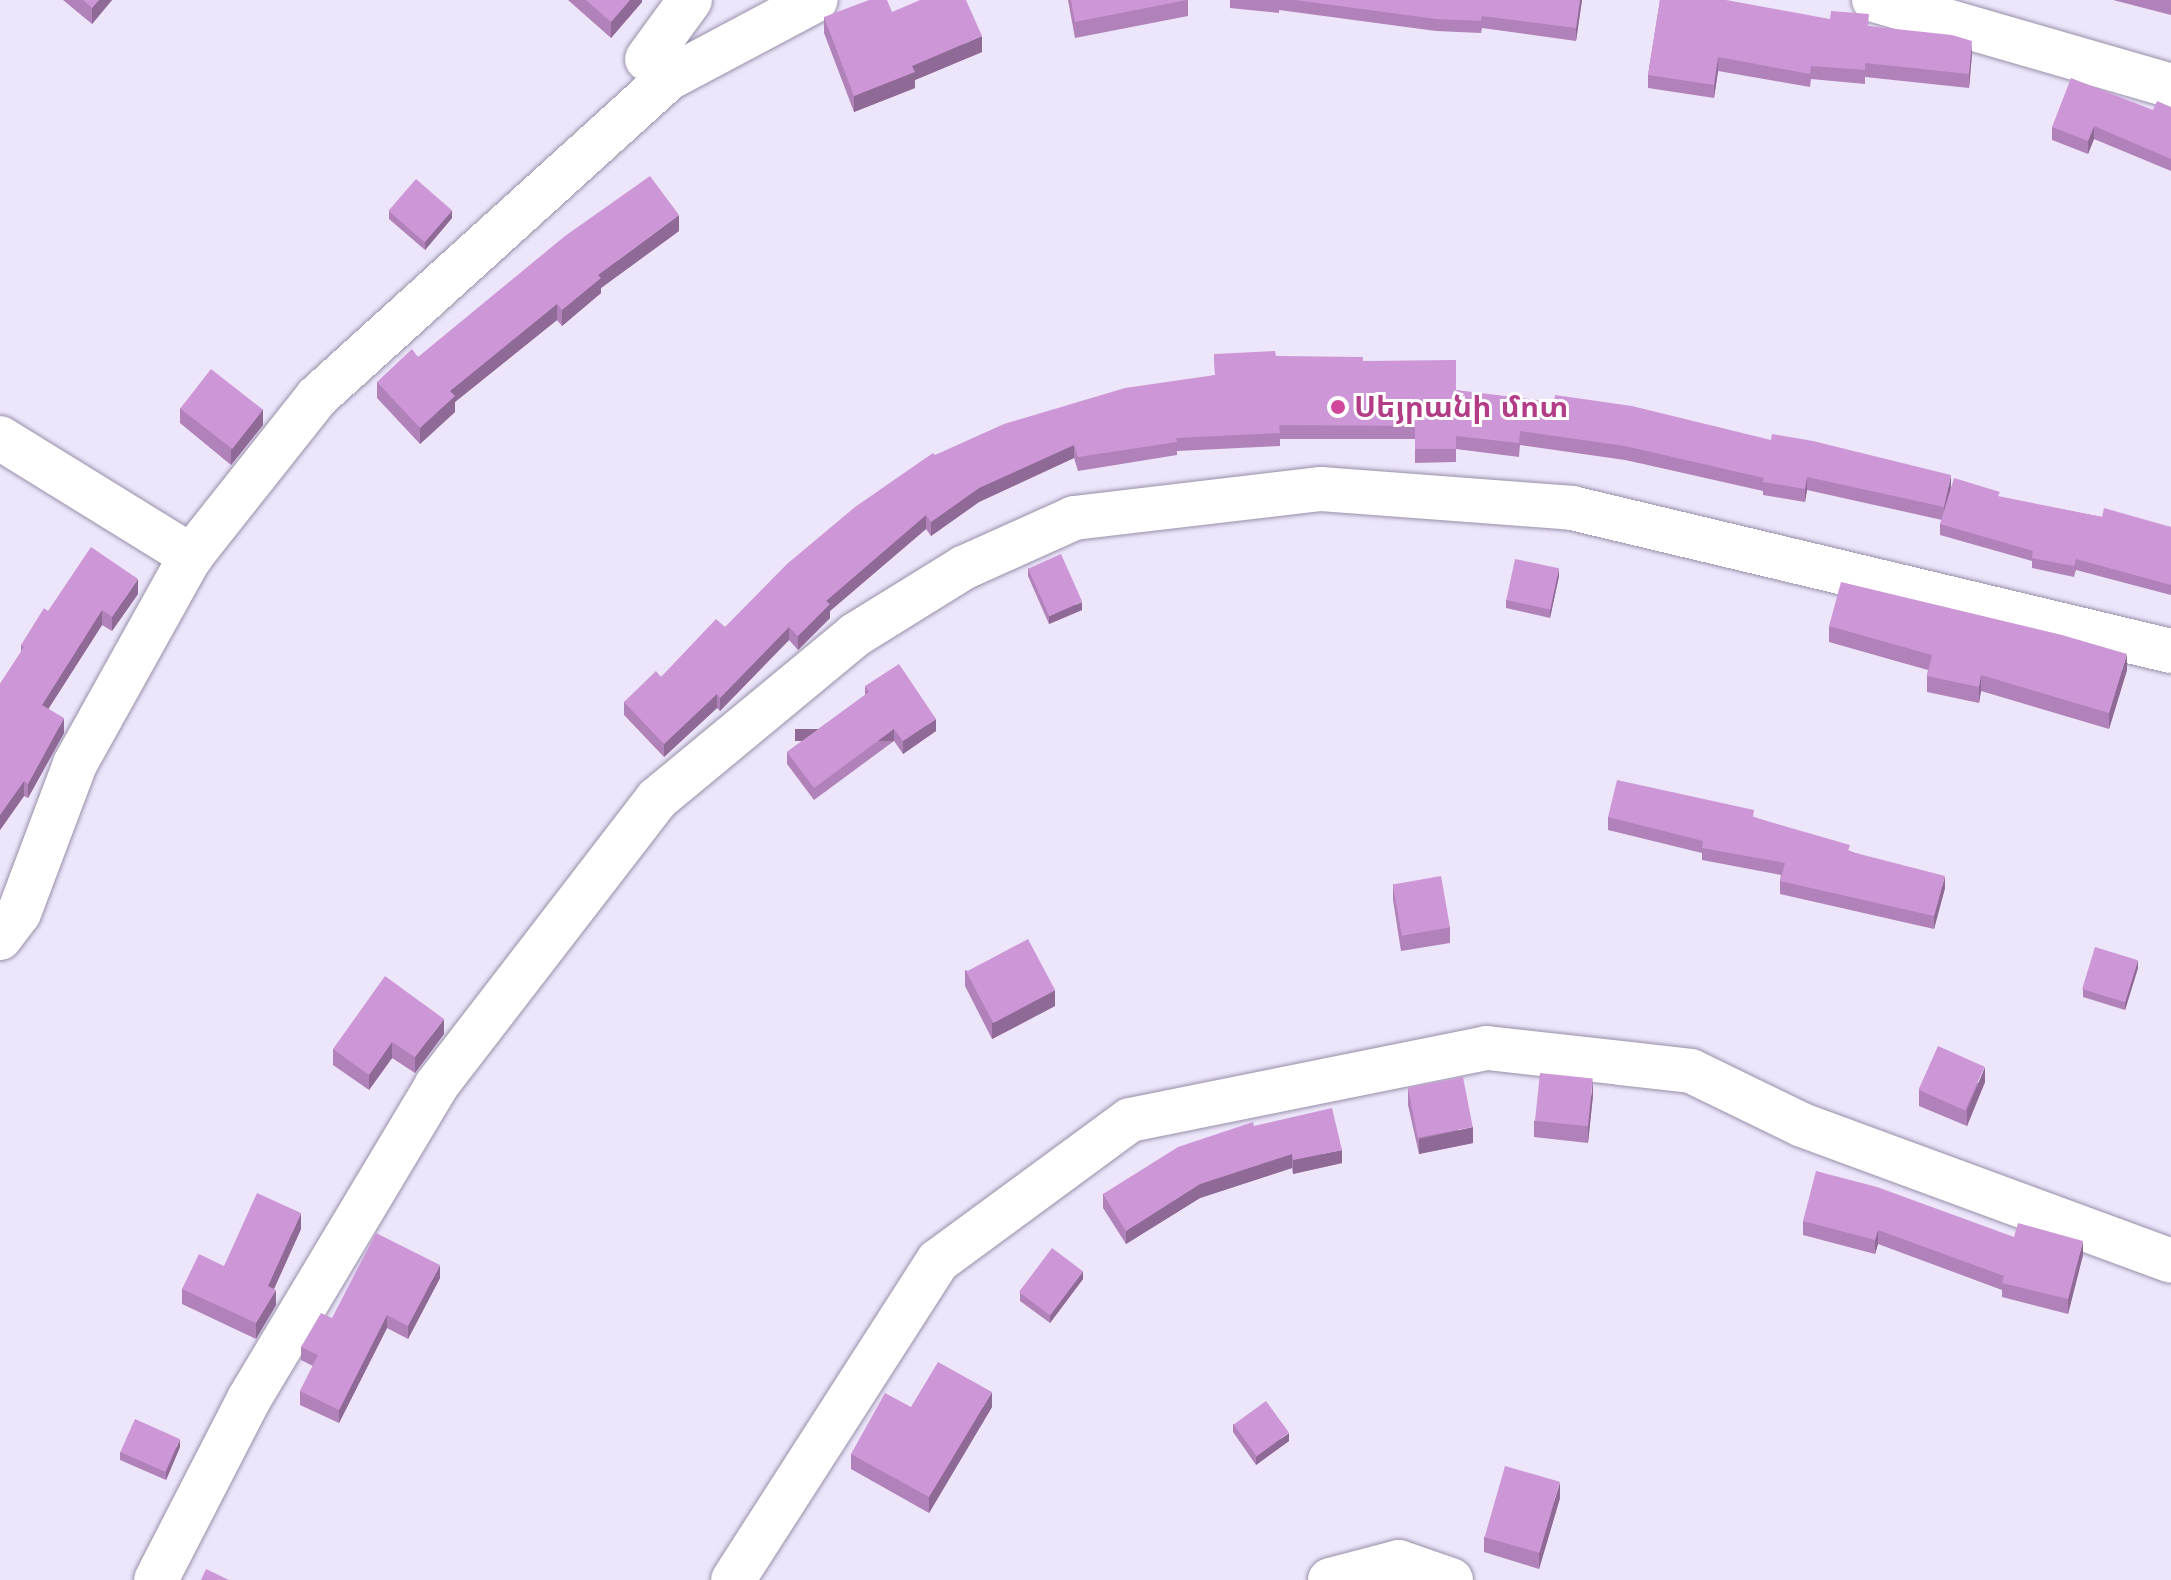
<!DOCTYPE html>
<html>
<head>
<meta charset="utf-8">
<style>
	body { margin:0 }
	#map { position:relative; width:2171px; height:1580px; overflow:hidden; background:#ede6fb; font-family:Jost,"Noto Sans Armenian",sans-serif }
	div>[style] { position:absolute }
	.roads { filter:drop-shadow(0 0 2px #988fa8) drop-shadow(0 0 2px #988fa8) }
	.minor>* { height:44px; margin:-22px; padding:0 22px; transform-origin:22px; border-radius:22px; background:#fff }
	.wall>* { inset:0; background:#b082b9 }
	.shaded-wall>* { inset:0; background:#906a96; transform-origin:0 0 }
	.building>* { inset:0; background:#cd97d7; transform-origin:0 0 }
	.dots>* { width:22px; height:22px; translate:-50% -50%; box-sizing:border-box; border:4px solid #fff; border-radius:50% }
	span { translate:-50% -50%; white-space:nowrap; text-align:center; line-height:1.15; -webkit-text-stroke:6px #fff; paint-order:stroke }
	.hotel-label { font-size:30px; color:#b23c85; font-weight:700 }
	.left { translate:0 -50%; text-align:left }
</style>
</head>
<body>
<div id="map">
	<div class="roads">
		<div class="minor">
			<div style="left:1874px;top:0;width:309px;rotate:16.1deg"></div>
			<div style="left:647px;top:59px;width:73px;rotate:-53.9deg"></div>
			<div style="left:0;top:438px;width:225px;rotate:31.7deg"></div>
			<div style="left:0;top:938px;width:31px;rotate:-53deg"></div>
			<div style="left:19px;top:913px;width:159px;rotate:-69.4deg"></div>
			<div style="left:75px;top:764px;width:238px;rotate:-60.9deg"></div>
			<div style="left:191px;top:556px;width:203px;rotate:-51.6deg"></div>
			<div style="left:317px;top:397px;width:475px;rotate:-42.2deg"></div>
			<div style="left:669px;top:78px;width:166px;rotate:-28deg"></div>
			<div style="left:156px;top:1580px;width:203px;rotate:-62.8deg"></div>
			<div style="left:249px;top:1399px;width:365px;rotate:-59.1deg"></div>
			<div style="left:436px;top:1086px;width:362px;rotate:-52.4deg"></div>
			<div style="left:657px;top:799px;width:257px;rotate:-39.6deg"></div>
			<div style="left:855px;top:635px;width:127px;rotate:-31.8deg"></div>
			<div style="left:963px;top:568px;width:122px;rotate:-24.2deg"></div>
			<div style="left:1074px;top:518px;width:249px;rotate:-6.7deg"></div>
			<div style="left:1321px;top:489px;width:252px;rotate:4.3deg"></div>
			<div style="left:1572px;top:508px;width:616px;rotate:13.43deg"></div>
			<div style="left:733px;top:1580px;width:379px;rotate:-57.3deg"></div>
			<div style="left:938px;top:1261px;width:238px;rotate:-36.3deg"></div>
			<div style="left:1130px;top:1120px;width:364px;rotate:-11.4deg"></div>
			<div style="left:1487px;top:1048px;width:205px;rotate:6.4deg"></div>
			<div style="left:1691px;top:1071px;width:123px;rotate:25.9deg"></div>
			<div style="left:1802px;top:1125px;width:393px;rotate:20.2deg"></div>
			<div style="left:1330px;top:1580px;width:71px;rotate:-14.6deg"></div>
			<div style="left:1399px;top:1562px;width:55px;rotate:19.1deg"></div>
		</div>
	</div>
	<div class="wall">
		<div style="clip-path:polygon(63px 0,112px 0,92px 24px)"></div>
		<div style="clip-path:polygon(568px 0,642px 0,642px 2px,611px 38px)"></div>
		<div style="clip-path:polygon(1068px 0,1188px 0,1188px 16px,1075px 38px)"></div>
		<div style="clip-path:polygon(1230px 0,1582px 0,1576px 41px,1482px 28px,1481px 33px,1436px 31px,1279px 10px,1279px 13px,1230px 8px)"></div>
		<div style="clip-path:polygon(1660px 0,1869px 26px,1972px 54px,1969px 88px,1865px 77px,1865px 84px,1811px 79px,1810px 87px,1718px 71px,1714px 98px,1648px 88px,1648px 75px)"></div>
		<div style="clip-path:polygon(2113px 0,2171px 0,2171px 15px)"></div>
		<div style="clip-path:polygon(892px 12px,982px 52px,915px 80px,915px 88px,854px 112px,824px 33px,824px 17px)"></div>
		<div style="clip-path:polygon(2171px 107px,2171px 171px,2094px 139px,2088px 154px,2052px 140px,2052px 127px)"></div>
		<div style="clip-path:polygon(389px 211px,452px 218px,425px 250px,389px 219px)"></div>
		<div style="clip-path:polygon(679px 231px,601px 288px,601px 293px,562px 326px,557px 320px,455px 402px,455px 412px,420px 444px,377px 398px,377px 382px,418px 357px)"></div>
		<div style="clip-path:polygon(1214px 354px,1363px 361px,1456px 390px,1951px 488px,2102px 517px,2171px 527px,2171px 595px,2076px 570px,2074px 577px,2032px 568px,2032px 561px,1940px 535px,1940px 524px,1942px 520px,1807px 490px,1805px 502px,1763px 495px,1763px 491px,1625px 460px,1520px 445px,1519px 457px,1456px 449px,1456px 462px,1415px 463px,1415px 439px,1280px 439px,1280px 446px,1177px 451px,1177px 455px,1078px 471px,1074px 458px,979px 502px,931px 536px,926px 529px,830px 611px,830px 618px,798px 650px,789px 640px,720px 711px,717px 708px,664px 757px,624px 715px,624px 702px,661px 677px,725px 627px,935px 455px,1215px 375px)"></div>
		<div style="clip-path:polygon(180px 408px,263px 425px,231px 465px,180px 423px)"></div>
		<div style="clip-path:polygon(1028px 568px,1082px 610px,1049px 624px,1028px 576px)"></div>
		<div style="clip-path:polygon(1559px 576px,1550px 618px,1506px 608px,1506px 600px)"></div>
		<div style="clip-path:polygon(138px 594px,112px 631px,102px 625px,48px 709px,64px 733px,28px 798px,24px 796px,0 830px,0 684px,21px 652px,21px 645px)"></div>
		<div style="clip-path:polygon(1829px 626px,2127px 670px,2109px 729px,1981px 691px,1979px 703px,1927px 692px,1927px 676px,1928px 670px,1829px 642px)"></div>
		<div style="clip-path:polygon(865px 686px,936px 731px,903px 754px,894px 741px,814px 800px,787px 764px,787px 752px,865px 695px)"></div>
		<div style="clip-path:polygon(1608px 817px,1754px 817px,1850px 851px,1945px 888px,1934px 929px,1780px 894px,1780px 881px,1781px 875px,1702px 860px,1702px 853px,1608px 830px)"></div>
		<div style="clip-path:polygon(1393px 884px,1450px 927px,1450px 943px,1401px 951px,1393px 900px)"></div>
		<div style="clip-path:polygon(2138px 968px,2125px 1010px,2083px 997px,2083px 989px)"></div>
		<div style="clip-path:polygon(965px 970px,1055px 1006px,992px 1039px,965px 986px)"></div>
		<div style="clip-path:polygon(444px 1034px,415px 1073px,392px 1058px,369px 1090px,333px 1065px,333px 1049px)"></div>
		<div style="clip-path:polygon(1985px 1082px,1967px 1126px,1919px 1106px,1919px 1090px)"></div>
		<div style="clip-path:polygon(1408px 1089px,1473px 1143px,1419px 1154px,1408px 1105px)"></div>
		<div style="clip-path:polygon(1593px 1095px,1588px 1143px,1534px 1137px,1534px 1121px)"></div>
		<div style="clip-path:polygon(1254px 1126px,1342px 1163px,1293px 1174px,1292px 1168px,1200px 1198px,1126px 1244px,1103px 1208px,1103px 1194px)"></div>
		<div style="clip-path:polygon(1803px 1221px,2014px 1237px,2083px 1255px,2068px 1314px,2002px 1297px,2002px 1290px,1878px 1244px,1875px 1254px,1803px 1235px)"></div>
		<div style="clip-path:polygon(301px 1229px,274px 1289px,276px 1305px,256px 1339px,182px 1304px,182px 1289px,224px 1266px)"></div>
		<div style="clip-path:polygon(440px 1278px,408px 1339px,387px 1328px,339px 1423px,300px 1405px,300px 1391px,313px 1366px,301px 1360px,301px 1347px,332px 1318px)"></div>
		<div style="clip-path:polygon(1083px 1279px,1050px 1323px,1020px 1301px,1020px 1293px)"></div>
		<div style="clip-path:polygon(911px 1407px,992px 1407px,929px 1513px,851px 1469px,851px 1454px)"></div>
		<div style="clip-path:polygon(1233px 1424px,1289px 1441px,1256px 1465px,1233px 1432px)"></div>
		<div style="clip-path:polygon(180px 1447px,166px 1480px,120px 1460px,120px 1452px)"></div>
		<div style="clip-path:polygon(1560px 1498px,1539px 1569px,1484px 1552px,1484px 1537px)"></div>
	</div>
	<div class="shaded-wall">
		<div style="clip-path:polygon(99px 0,112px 0,92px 24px,92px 8px)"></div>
		<div style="clip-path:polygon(630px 0,642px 0,642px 2px,611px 38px,611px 22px)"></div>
		<div style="clip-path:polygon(1580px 0,1582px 0,1576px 41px,1576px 28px)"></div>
		<div style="clip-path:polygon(982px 36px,982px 52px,915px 80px,915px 88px,854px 112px,854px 96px,912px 66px)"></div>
		<div style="clip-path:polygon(1972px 41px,1972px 54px,1969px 88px,1969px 74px)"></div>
		<div style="clip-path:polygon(1718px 57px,1718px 71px,1714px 98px,1714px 85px)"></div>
		<div style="clip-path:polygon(2094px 126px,2094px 139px,2088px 154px,2088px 141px)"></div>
		<div style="clip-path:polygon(452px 210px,452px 218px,425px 250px,425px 242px)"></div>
		<div style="clip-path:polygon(679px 215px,679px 231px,601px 288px,601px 293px,562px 326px,562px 310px,598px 275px)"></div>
		<div style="clip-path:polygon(557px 304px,557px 320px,455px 402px,455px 412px,420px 444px,420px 428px,450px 391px)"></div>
		<div style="clip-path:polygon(263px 409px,263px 425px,231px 465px,231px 449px)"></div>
		<div style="clip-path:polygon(1074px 445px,1074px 458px,979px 502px,931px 536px,931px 522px,979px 488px)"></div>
		<div style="clip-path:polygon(1951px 475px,1951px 488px,1944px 520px,1944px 507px)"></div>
		<div style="clip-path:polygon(1807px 477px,1807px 490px,1805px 502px,1805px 489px)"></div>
		<div style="clip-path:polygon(926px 515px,926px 529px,830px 611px,830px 618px,798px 650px,798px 636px,826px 601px)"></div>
		<div style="clip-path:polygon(1559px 568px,1559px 576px,1550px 618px,1550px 610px)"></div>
		<div style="clip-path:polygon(138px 579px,138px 594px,112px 631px,112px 617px)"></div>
		<div style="clip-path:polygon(1082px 602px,1082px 610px,1049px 624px,1049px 616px)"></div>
		<div style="clip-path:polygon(102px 610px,102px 625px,42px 719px,42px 705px)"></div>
		<div style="clip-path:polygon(789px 627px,789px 640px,720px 711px,720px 698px)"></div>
		<div style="clip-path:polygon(2127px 654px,2127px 670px,2109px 729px,2109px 713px)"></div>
		<div style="clip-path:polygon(1981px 675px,1981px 691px,1979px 703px,1979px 687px)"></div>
		<div style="clip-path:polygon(717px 694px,717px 708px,664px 757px,664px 744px)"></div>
		<div style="clip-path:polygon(64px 718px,64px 733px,28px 798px,28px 784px)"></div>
		<div style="clip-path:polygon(936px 719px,936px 731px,903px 754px,903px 741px)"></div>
		<div style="left:894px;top:729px;width:12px;height:99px;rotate:90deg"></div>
		<div style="clip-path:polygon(24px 781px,24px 796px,0 830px,0 815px)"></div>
		<div style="clip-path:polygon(1945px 876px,1945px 888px,1934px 929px,1934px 916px)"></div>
		<div style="clip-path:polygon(2138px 960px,2138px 968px,2125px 1010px,2125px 1002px)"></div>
		<div style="clip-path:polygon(1055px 990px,1055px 1006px,992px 1039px,992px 1023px)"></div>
		<div style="clip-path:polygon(444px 1019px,444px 1034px,415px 1073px,415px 1057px)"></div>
		<div style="clip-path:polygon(392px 1042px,392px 1058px,369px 1090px,369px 1075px)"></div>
		<div style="clip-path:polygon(1985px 1067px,1985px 1082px,1967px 1126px,1967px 1110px)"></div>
		<div style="clip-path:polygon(1593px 1079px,1593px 1095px,1588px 1143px,1588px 1128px)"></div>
		<div style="clip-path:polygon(1473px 1127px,1473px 1143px,1419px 1154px,1419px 1139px)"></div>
		<div style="clip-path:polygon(1342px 1150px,1342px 1163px,1293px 1174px,1293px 1160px)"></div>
		<div style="clip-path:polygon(1292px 1154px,1292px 1168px,1200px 1198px,1126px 1244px,1126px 1231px,1200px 1184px)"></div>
		<div style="clip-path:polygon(301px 1213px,301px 1229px,268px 1302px,268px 1286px)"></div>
		<div style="clip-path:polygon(1878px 1230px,1878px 1244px,1875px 1254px,1875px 1240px)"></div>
		<div style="clip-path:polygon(2083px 1241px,2083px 1255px,2068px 1314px,2068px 1299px)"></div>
		<div style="clip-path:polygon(440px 1265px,440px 1278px,408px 1339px,408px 1326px)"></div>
		<div style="clip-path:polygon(1083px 1271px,1083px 1279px,1050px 1323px,1050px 1315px)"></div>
		<div style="clip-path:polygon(276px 1290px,276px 1305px,256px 1339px,256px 1323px)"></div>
		<div style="clip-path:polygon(387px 1315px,387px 1328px,339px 1423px,339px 1410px)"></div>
		<div style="clip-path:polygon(992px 1392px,992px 1407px,929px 1513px,929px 1497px)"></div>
		<div style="clip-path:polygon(1289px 1433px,1289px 1441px,1256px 1465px,1256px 1457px)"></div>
		<div style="clip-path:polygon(180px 1439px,180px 1447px,166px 1480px,166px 1472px)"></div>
		<div style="clip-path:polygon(1560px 1482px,1560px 1498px,1539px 1569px,1539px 1553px)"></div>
	</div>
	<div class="building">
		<div style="clip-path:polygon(83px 0,99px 0,92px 8px)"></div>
		<div style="clip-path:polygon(586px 0,630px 0,611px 22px)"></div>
		<div style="clip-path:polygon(869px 0,887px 0,892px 12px,920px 0,966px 0,982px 36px,912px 66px,915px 72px,854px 96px,824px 17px)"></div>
		<div style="clip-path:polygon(1071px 0,1187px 0,1075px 22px)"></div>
		<div style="clip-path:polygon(1295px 0,1580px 0,1576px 28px,1482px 16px,1481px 21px,1436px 19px)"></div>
		<div style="clip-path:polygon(1660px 0,1726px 0,1830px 19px,1831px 11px,1869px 14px,1868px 26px,1952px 35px,1972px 41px,1969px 74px,1865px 63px,1865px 70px,1811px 66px,1810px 74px,1718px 57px,1714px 85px,1648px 75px)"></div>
		<div style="clip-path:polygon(2071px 78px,2153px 110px,2157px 101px,2171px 107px,2171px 159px,2094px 126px,2088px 141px,2052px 127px)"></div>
		<div style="clip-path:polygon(650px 176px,679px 215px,598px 275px,601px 278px,562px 310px,557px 304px,450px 391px,455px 396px,420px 428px,377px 382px,412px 349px,418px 357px,565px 236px)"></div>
		<div style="left:416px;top:179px;width:48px;height:42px;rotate:41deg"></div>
		<div style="clip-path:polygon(1275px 351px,1276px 356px,1363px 357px,1363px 361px,1456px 360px,1456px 390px,1554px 402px,1555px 395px,1632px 406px,1771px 440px,1772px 434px,1813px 441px,1951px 475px,1944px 507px,1807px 477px,1805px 489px,1763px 482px,1764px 478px,1625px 446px,1520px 431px,1519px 443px,1456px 436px,1456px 449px,1415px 449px,1415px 426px,1279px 425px,1280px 433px,1176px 438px,1177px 442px,1078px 457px,1074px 445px,979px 488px,931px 522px,926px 515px,826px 601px,830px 604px,798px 636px,789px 627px,720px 698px,717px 694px,664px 744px,624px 702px,656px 671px,661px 677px,716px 619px,725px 627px,787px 564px,855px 507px,933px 453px,935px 455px,1004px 424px,1125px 388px,1215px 375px,1214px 354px)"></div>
		<div style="left:211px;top:369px;width:66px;height:50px;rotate:38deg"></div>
		<div style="clip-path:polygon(1954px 478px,2000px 492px,1998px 496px,2102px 517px,2104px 508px,2171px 527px,2171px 585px,2076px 559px,2074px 566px,2032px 558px,2033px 551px,1940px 524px)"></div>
		<div style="clip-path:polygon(91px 547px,138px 579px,112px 617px,102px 610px,42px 705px,64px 718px,28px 784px,24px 781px,0 815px,0 684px,24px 647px,21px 645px,44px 608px,48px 611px)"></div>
		<div style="left:1061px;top:554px;width:52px;height:36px;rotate:66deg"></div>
		<div style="left:1515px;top:559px;width:45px;height:42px;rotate:12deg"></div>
		<div style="clip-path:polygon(1841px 582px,2062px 635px,2127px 654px,2109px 713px,1981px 675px,1979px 687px,1927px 676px,1932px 655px,1829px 626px)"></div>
		<div style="clip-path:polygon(899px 664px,936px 719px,903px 741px,894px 729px,814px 788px,787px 752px,869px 692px,865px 686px)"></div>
		<div style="clip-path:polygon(1617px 780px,1754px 810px,1753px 817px,1850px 845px,1848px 851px,1945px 876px,1934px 916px,1780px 881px,1785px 863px,1702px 848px,1703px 841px,1608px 817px)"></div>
		<div style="left:1441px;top:876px;width:52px;height:49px;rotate:80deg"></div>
		<div style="left:1028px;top:939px;width:58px;height:70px;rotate:62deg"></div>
		<div style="left:2095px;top:947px;width:45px;height:44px;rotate:17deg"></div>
		<div style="clip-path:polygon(385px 976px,444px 1019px,415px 1057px,392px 1042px,369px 1075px,333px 1049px)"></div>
		<div style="left:1938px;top:1046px;width:51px;height:48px;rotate:24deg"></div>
		<div style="left:1540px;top:1073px;width:53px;height:48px;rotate:6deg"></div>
		<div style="left:1463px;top:1077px;width:51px;height:56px;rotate:79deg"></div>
		<div style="clip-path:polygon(1332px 1108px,1342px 1150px,1293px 1160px,1292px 1154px,1200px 1184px,1126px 1231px,1103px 1194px,1178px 1147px,1253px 1122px,1254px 1126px)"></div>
		<div style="clip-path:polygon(1816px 1171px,1877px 1187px,2014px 1237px,2018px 1223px,2083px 1241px,2068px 1299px,2002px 1283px,2004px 1276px,1878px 1230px,1875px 1240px,1803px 1221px)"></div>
		<div style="clip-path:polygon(257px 1193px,301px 1213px,268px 1286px,276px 1290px,256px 1323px,182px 1289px,199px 1254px,224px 1266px)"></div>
		<div style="clip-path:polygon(376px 1233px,440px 1265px,408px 1326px,387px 1315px,339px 1410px,300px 1391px,318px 1355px,301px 1347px,321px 1313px,332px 1318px)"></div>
		<div style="left:1052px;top:1248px;width:39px;height:55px;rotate:37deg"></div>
		<div style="clip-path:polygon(938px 1362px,992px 1392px,929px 1497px,851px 1454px,885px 1393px,911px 1407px)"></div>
		<div style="left:1266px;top:1401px;width:39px;height:40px;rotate:54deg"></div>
		<div style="left:135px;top:1419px;width:49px;height:36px;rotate:24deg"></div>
		<div style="left:1505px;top:1466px;width:57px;height:74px;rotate:16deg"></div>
		<div style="clip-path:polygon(206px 1569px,229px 1580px,201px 1580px)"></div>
	</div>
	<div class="dots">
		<div style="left:1338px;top:407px;background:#d1479c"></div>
	</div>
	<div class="hotel-label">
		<span class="left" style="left:1354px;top:407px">Սեյրանի մոտ</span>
	</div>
</div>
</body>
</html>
